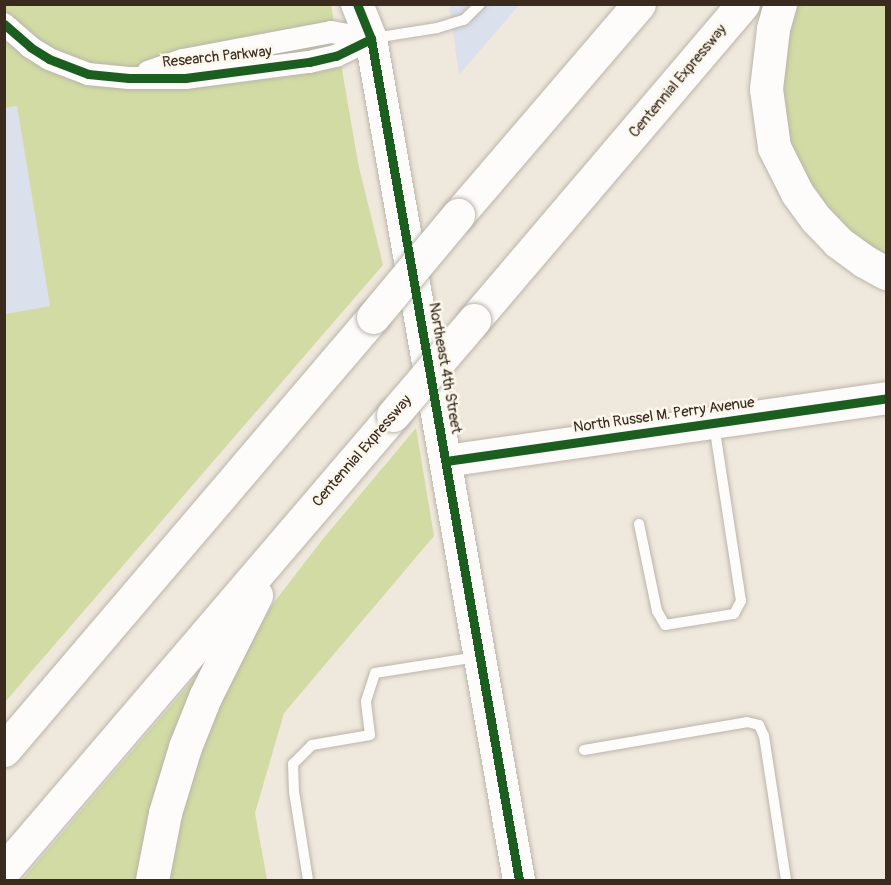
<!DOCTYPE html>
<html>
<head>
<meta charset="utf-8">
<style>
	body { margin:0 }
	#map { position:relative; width:891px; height:885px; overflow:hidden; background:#efe8dc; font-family:Pangolin,sans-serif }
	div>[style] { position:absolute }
	.built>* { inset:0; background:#dae1ec }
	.green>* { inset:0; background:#d1dba3 }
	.roads { filter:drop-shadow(0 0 2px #bab4ab) drop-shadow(0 0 2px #bab4ab) }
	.lane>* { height:10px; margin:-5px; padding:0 5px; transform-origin:5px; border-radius:5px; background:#fdfcfa }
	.street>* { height:22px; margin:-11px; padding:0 11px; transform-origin:11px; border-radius:11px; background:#fdfcfa }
	.secondary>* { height:32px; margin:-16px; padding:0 16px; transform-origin:16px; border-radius:16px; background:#fdfcfa }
	.highway>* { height:33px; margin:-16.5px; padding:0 16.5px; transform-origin:16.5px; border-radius:16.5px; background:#fdfcfa }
	.bridges { filter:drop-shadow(0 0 2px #bab4ab) drop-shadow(0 0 2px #bab4ab) }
	.highway-bridge>* { height:33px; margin:-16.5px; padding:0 16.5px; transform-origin:16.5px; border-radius:16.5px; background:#fdfcfa }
	.cycleway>* { height:9px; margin:-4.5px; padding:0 4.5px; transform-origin:4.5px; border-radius:4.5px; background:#1b5e20 }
	span { translate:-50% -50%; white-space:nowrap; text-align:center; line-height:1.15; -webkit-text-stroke:5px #fbf7ec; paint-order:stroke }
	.street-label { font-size:15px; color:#3b2a1e }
	.frame { position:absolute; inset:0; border:6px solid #3b2a1e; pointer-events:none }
</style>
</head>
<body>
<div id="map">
	<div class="built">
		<div style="clip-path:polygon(449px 5px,519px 5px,459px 75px)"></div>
		<div style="clip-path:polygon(17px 106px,50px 306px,5px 314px,5px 108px)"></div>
	</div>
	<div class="green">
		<div style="clip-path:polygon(5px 5px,331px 5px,358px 163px,383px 265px,5px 702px,5px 314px,50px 306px,17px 106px,5px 108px)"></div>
		<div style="clip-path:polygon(796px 5px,886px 5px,886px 258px,857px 241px,808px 185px,793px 154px,780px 100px,788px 19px)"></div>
		<div style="clip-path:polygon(416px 428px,434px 536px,284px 713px,255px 813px,267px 880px,163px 880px,194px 753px,256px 632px,272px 605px,323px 539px)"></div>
		<div style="clip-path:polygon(204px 667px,141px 880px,22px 880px)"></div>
	</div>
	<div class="roads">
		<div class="lane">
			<div style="left:374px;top:38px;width:64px;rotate:-9deg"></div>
			<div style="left:437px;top:28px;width:28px;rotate:-17deg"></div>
			<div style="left:464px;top:20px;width:23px;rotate:-45deg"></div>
			<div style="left:639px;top:524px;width:89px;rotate:78.3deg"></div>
			<div style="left:657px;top:611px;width:16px;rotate:60deg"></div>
			<div style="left:665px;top:625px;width:70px;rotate:-9.1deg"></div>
			<div style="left:734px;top:614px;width:15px;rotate:-62deg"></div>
			<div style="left:741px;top:601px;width:178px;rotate:-98.7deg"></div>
			<div style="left:584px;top:750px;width:165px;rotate:-9.7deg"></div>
			<div style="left:747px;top:722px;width:12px;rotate:14deg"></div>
			<div style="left:759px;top:725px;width:12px;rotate:66deg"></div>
			<div style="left:764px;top:736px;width:146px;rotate:81.3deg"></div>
			<div style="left:308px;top:880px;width:89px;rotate:-99deg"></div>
			<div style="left:294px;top:792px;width:28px;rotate:-92deg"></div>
			<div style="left:293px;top:764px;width:27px;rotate:-45deg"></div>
			<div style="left:312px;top:745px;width:59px;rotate:-9.8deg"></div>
			<div style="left:370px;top:735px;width:34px;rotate:-97deg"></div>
			<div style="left:366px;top:701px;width:29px;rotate:-72deg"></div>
			<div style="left:375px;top:673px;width:103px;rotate:-8.9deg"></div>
		</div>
		<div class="street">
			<div style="left:4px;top:24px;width:35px;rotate:41deg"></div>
			<div style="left:30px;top:47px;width:22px;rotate:32deg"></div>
			<div style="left:49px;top:59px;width:42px;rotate:21deg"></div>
			<div style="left:88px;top:74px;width:41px;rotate:5.6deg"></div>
			<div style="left:129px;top:78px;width:56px"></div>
			<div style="left:185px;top:78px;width:125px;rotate:-7.4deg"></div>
			<div style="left:309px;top:62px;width:28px;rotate:-13deg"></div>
			<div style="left:336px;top:56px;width:39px;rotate:-26deg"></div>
			<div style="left:148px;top:72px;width:37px;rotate:-19deg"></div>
			<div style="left:183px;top:60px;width:151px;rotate:-10.7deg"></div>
			<div style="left:331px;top:32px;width:41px;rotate:9.9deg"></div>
		</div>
		<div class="secondary">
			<div style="left:357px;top:4px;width:38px;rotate:68deg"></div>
			<div style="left:371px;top:39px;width:854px;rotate:80.02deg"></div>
			<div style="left:446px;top:461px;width:444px;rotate:-8.1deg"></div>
		</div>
		<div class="highway">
			<div style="left:780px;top:4px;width:26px;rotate:106deg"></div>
			<div style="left:773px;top:29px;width:60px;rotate:96.7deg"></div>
			<div style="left:766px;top:89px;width:59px;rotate:82.1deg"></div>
			<div style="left:774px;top:147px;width:51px;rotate:63.4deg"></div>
			<div style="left:797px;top:193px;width:32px;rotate:54deg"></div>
			<div style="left:816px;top:219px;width:32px;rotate:46deg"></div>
			<div style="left:838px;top:242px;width:32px;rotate:36deg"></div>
			<div style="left:864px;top:261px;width:25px;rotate:29deg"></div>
			<div style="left:458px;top:215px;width:278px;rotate:-49.4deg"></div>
			<div style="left:474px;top:320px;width:415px;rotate:-49.6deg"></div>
			<div style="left:4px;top:750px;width:569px;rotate:-49.56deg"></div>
			<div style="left:4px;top:870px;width:599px;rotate:-49.47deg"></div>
			<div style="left:152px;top:880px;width:68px;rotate:-79deg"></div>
			<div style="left:165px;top:813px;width:69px;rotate:-73.1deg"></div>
			<div style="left:185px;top:747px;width:54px;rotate:-68.2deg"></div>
			<div style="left:205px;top:697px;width:114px;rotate:-63.4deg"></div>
		</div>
	</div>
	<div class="bridges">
		<div class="highway-bridge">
			<div style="left:373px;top:317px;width:133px;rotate:-50.2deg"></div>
			<div style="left:393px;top:415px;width:125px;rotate:-49.5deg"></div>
		</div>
	</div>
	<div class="cycleway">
		<div style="left:357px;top:4px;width:38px;rotate:68deg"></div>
		<div style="left:371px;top:39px;width:854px;rotate:80.02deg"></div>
		<div style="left:4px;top:24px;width:35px;rotate:41deg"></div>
		<div style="left:30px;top:47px;width:22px;rotate:32deg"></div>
		<div style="left:49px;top:59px;width:42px;rotate:21deg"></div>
		<div style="left:88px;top:74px;width:41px;rotate:5.6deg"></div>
		<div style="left:129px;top:78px;width:56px"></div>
		<div style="left:185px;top:78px;width:125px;rotate:-7.4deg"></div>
		<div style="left:309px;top:62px;width:28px;rotate:-13deg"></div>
		<div style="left:336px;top:56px;width:39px;rotate:-26deg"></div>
		<div style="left:446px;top:461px;width:444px;rotate:-8.1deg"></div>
	</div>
	<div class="street-label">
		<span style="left:217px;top:57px;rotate:-6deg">Research Parkway</span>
		<span style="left:678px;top:81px;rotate:-50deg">Centennial Expressway</span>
		<span style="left:445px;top:368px;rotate:80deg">Northeast 4th Street</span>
		<span style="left:664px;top:415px;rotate:-8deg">North Russel M. Perry Avenue</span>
		<span style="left:362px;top:451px;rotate:-49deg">Centennial Expressway</span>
	</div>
	<div class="frame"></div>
</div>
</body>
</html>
